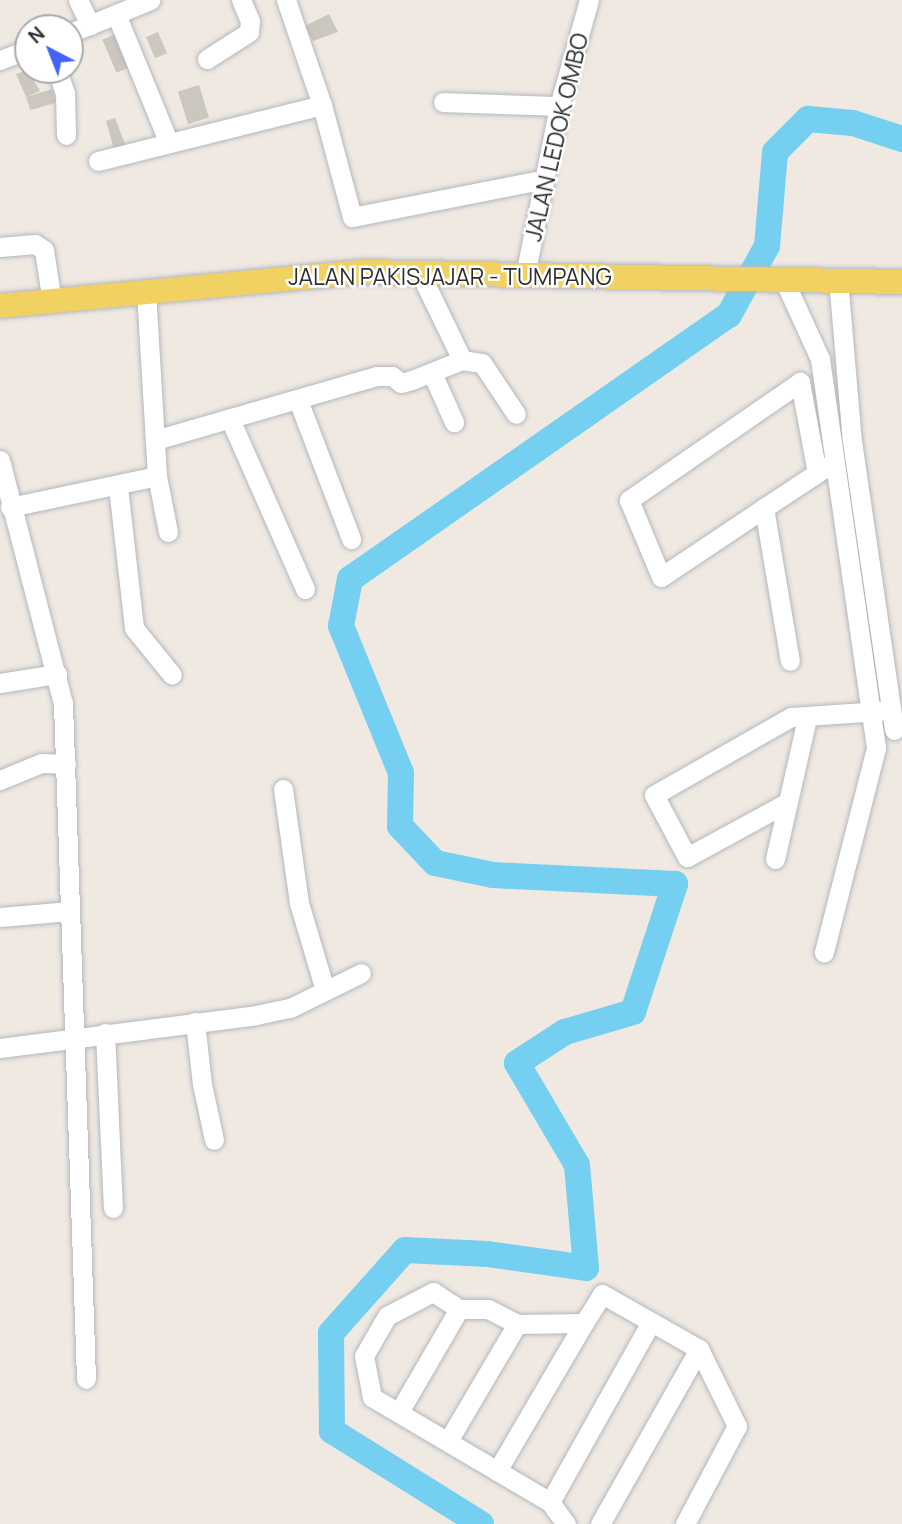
<!DOCTYPE html>
<html>
<head>
<meta charset="utf-8">
<style>
	body { margin:0 }
	#map { position:relative; width:902px; height:1524px; overflow:hidden; background:#efe9e1; font-family:Manrope,sans-serif }
	div>[style] { position:absolute }
	.river>* { height:26px; margin:-13px; padding:0 13px; transform-origin:13px; border-radius:13px; background:#75cff0 }
	.building>* { inset:0; background:#cbc7bf; transform-origin:0 0 }
	.roads { filter:drop-shadow(0 0 2px #b4b7c1) drop-shadow(0 0 2px #b4b7c1) }
	.minor>* { height:19px; margin:-9.5px; padding:0 9.5px; transform-origin:9.5px; border-radius:9.5px; background:#fff }
	.major>* { height:24px; margin:-12px; padding:0 12px; transform-origin:12px; border-radius:12px; background:#f2d163 }
	span { translate:-50% -50%; white-space:nowrap; text-align:center; line-height:1.15; -webkit-text-stroke:5px #fff; paint-order:stroke }
	.street-label { font-size:23px; color:#2e2e2e }
	.north { position:absolute; left:14px; top:14px; width:70px; height:70px; box-sizing:border-box; background:#fff; border:2px solid #ababab; border-radius:50%; rotate:318deg; font-size:19px; font-weight:700; line-height:28px; text-align:center; color:#2e2e2e }
	.north::after { content:''; display:block; margin:auto; width:24px; height:32px; background:#4264fb; clip-path:polygon(50% 0,100% 100%,50% 72%,0 100%) }
</style>
</head>
<body>
<div id="map">
	<div class="river">
		<div style="left:481px;top:1524px;width:176px;rotate:-148deg"></div>
		<div style="left:332px;top:1431px;width:98px;rotate:-90.6deg"></div>
		<div style="left:331px;top:1333px;width:111px;rotate:-48.3deg"></div>
		<div style="left:405px;top:1250px;width:82px;rotate:2.8deg"></div>
		<div style="left:487px;top:1254px;width:100px;rotate:8deg"></div>
		<div style="left:586px;top:1268px;width:103px;rotate:-95deg"></div>
		<div style="left:577px;top:1165px;width:118px;rotate:-120.5deg"></div>
		<div style="left:517px;top:1063px;width:57px;rotate:-32.9deg"></div>
		<div style="left:565px;top:1032px;width:71px;rotate:-16.4deg"></div>
		<div style="left:633px;top:1012px;width:135px;rotate:-71.8deg"></div>
		<div style="left:675px;top:884px;width:182px;rotate:-177.2deg"></div>
		<div style="left:493px;top:875px;width:59px;rotate:-168.3deg"></div>
		<div style="left:435px;top:863px;width:51px;rotate:-133.4deg"></div>
		<div style="left:400px;top:826px;width:53px;rotate:-88.9deg"></div>
		<div style="left:401px;top:773px;width:159px;rotate:-112.2deg"></div>
		<div style="left:341px;top:626px;width:48px;rotate:-79.2deg"></div>
		<div style="left:350px;top:579px;width:462px;rotate:-34.9deg"></div>
		<div style="left:729px;top:315px;width:79px;rotate:-61.2deg"></div>
		<div style="left:767px;top:246px;width:94px;rotate:-85.1deg"></div>
		<div style="left:775px;top:152px;width:47px;rotate:-45deg"></div>
		<div style="left:808px;top:119px;width:45px;rotate:5.1deg"></div>
		<div style="left:853px;top:123px;width:52px;rotate:18.1deg"></div>
	</div>
	<div class="building">
		<div style="clip-path:polygon(329px 14px,338px 32px,313px 41px,305px 26px)"></div>
		<div style="left:158px;top:32px;width:23px;height:13px;rotate:67deg"></div>
		<div style="left:118px;top:33px;width:36px;height:17px;rotate:67deg"></div>
		<div style="clip-path:polygon(28px 70px,40px 91px,26px 97px,16px 74px)"></div>
		<div style="left:199px;top:85px;width:34px;height:22px;rotate:73deg"></div>
		<div style="left:52px;top:89px;width:14px;height:27px;rotate:73deg"></div>
		<div style="clip-path:polygon(115px 118px,127px 149px,115px 153px,106px 121px)"></div>
	</div>
	<div class="roads">
		<div class="minor">
			<div style="left:78px;top:0;width:28px;rotate:64deg"></div>
			<div style="left:286px;top:0;width:111px;rotate:71.1deg"></div>
			<div style="left:322px;top:105px;width:116px;rotate:75deg"></div>
			<div style="left:352px;top:217px;width:197px;rotate:-11.1deg"></div>
			<div style="left:116px;top:14px;width:137px;rotate:67.7deg"></div>
			<div style="left:70px;top:33px;width:87px;rotate:-22.4deg"></div>
			<div style="left:207px;top:59px;width:50px;rotate:-32.7deg"></div>
			<div style="left:249px;top:32px;width:11px;rotate:-85deg"></div>
			<div style="left:250px;top:21px;width:23px;rotate:-113deg"></div>
			<div style="left:0;top:60px;width:30px;rotate:-21deg"></div>
			<div style="left:57px;top:70px;width:24px;rotate:71deg"></div>
			<div style="left:65px;top:93px;width:42px;rotate:88.6deg"></div>
			<div style="left:443px;top:102px;width:116px;rotate:2deg"></div>
			<div style="left:98px;top:161px;width:231px;rotate:-14deg"></div>
			<div style="left:0;top:247px;width:35px;rotate:-5deg"></div>
			<div style="left:35px;top:244px;width:11px;rotate:34deg"></div>
			<div style="left:44px;top:250px;width:53px;rotate:81.3deg"></div>
			<div style="left:421px;top:275px;width:94px;rotate:64.2deg"></div>
			<div style="left:462px;top:360px;width:20px;rotate:9deg"></div>
			<div style="left:482px;top:363px;width:61px;rotate:56.3deg"></div>
			<div style="left:525px;top:275px;width:172px;rotate:-78.6deg"></div>
			<div style="left:559px;top:106px;width:110px;rotate:-74.2deg"></div>
			<div style="left:783px;top:278px;width:89px;rotate:65.4deg"></div>
			<div style="left:820px;top:359px;width:393px;rotate:81.8deg"></div>
			<div style="left:876px;top:748px;width:211px;rotate:104.3deg"></div>
			<div style="left:838px;top:279px;width:163px;rotate:85.1deg"></div>
			<div style="left:852px;top:441px;width:292px;rotate:81.7deg"></div>
			<div style="left:432px;top:373px;width:54px;rotate:65.8deg"></div>
			<div style="left:298px;top:400px;width:149px;rotate:69.1deg"></div>
			<div style="left:230px;top:419px;width:186px;rotate:66.2deg"></div>
			<div style="left:155px;top:440px;width:231px;rotate:-16.1deg"></div>
			<div style="left:377px;top:376px;width:15px"></div>
			<div style="left:392px;top:376px;width:11px;rotate:38deg"></div>
			<div style="left:401px;top:383px;width:11px;rotate:-15deg"></div>
			<div style="left:412px;top:380px;width:54px;rotate:-21.8deg"></div>
			<div style="left:0;top:460px;width:251px;rotate:75.5deg"></div>
			<div style="left:63px;top:703px;width:676px;rotate:88.05deg"></div>
			<div style="left:817px;top:473px;width:93px;rotate:-100.6deg"></div>
			<div style="left:800px;top:382px;width:208px;rotate:145.4deg"></div>
			<div style="left:629px;top:500px;width:83px;rotate:67.4deg"></div>
			<div style="left:661px;top:577px;width:124px;rotate:-33.8deg"></div>
			<div style="left:764px;top:508px;width:64px;rotate:-33.4deg"></div>
			<div style="left:817px;top:473px;width:20px;rotate:-33deg"></div>
			<div style="left:157px;top:476px;width:57px;rotate:78.9deg"></div>
			<div style="left:118px;top:487px;width:142px;rotate:83.5deg"></div>
			<div style="left:134px;top:628px;width:60px;rotate:51deg"></div>
			<div style="left:10px;top:507px;width:150px;rotate:-11.9deg"></div>
			<div style="left:157px;top:476px;width:187px;rotate:-93.4deg"></div>
			<div style="left:764px;top:508px;width:155px;rotate:80.4deg"></div>
			<div style="left:0;top:683px;width:58px;rotate:-9deg"></div>
			<div style="left:0;top:780px;width:44px;rotate:-22.5deg"></div>
			<div style="left:41px;top:763px;width:25px;rotate:2deg"></div>
			<div style="left:283px;top:789px;width:115px;rotate:82deg"></div>
			<div style="left:299px;top:903px;width:91px;rotate:73.4deg"></div>
			<div style="left:788px;top:802px;width:115px;rotate:151.4deg"></div>
			<div style="left:687px;top:857px;width:70px;rotate:-118deg"></div>
			<div style="left:654px;top:795px;width:158px;rotate:-29.7deg"></div>
			<div style="left:791px;top:717px;width:89px;rotate:-3.9deg"></div>
			<div style="left:775px;top:859px;width:145px;rotate:-77.2deg"></div>
			<div style="left:0;top:917px;width:70px;rotate:-4.9deg"></div>
			<div style="left:195px;top:1022px;width:62px;rotate:83.6deg"></div>
			<div style="left:202px;top:1084px;width:57px;rotate:77.9deg"></div>
			<div style="left:105px;top:1033px;width:175px;rotate:87.4deg"></div>
			<div style="left:0;top:1048px;width:258px;rotate:-7.3deg"></div>
			<div style="left:256px;top:1015px;width:35px;rotate:-12deg"></div>
			<div style="left:290px;top:1008px;width:79px;rotate:-26.2deg"></div>
			<div style="left:399px;top:1412px;width:119px;rotate:-59.8deg"></div>
			<div style="left:448px;top:1441px;width:136px;rotate:-59.5deg"></div>
			<div style="left:497px;top:1471px;width:172px;rotate:-59.6deg"></div>
			<div style="left:550px;top:1502px;width:206px;rotate:-60.7deg"></div>
			<div style="left:566px;top:1524px;width:27px;rotate:-126deg"></div>
			<div style="left:550px;top:1502px;width:207px;rotate:-149.5deg"></div>
			<div style="left:372px;top:1397px;width:42px;rotate:-101deg"></div>
			<div style="left:364px;top:1356px;width:46px;rotate:-60.1deg"></div>
			<div style="left:387px;top:1316px;width:52px;rotate:-27.6deg"></div>
			<div style="left:433px;top:1292px;width:31px;rotate:33deg"></div>
			<div style="left:459px;top:1309px;width:29px"></div>
			<div style="left:488px;top:1309px;width:33px;rotate:27deg"></div>
			<div style="left:517px;top:1324px;width:67px;rotate:-0.9deg"></div>
			<div style="left:584px;top:1323px;width:34px;rotate:-58deg"></div>
			<div style="left:602px;top:1294px;width:112px;rotate:29.6deg"></div>
			<div style="left:699px;top:1349px;width:86px;rotate:63.7deg"></div>
			<div style="left:737px;top:1426px;width:111px;rotate:118deg"></div>
			<div style="left:600px;top:1524px;width:201px;rotate:-60.5deg"></div>
		</div>
		<div class="major">
			<div style="left:0;top:306px;width:364px;rotate:-5.4deg"></div>
			<div style="left:362px;top:272px;width:540px;rotate:1.06deg"></div>
		</div>
	</div>
	<div class="street-label">
		<span style="left:556px;top:137px;rotate:-77deg">JALAN LEDOK OMBO</span>
		<span style="left:450px;top:276px">JALAN PAKISJAJAR - TUMPANG</span>
	</div>
	<div class="north">N</div>
</div>
</body>
</html>
